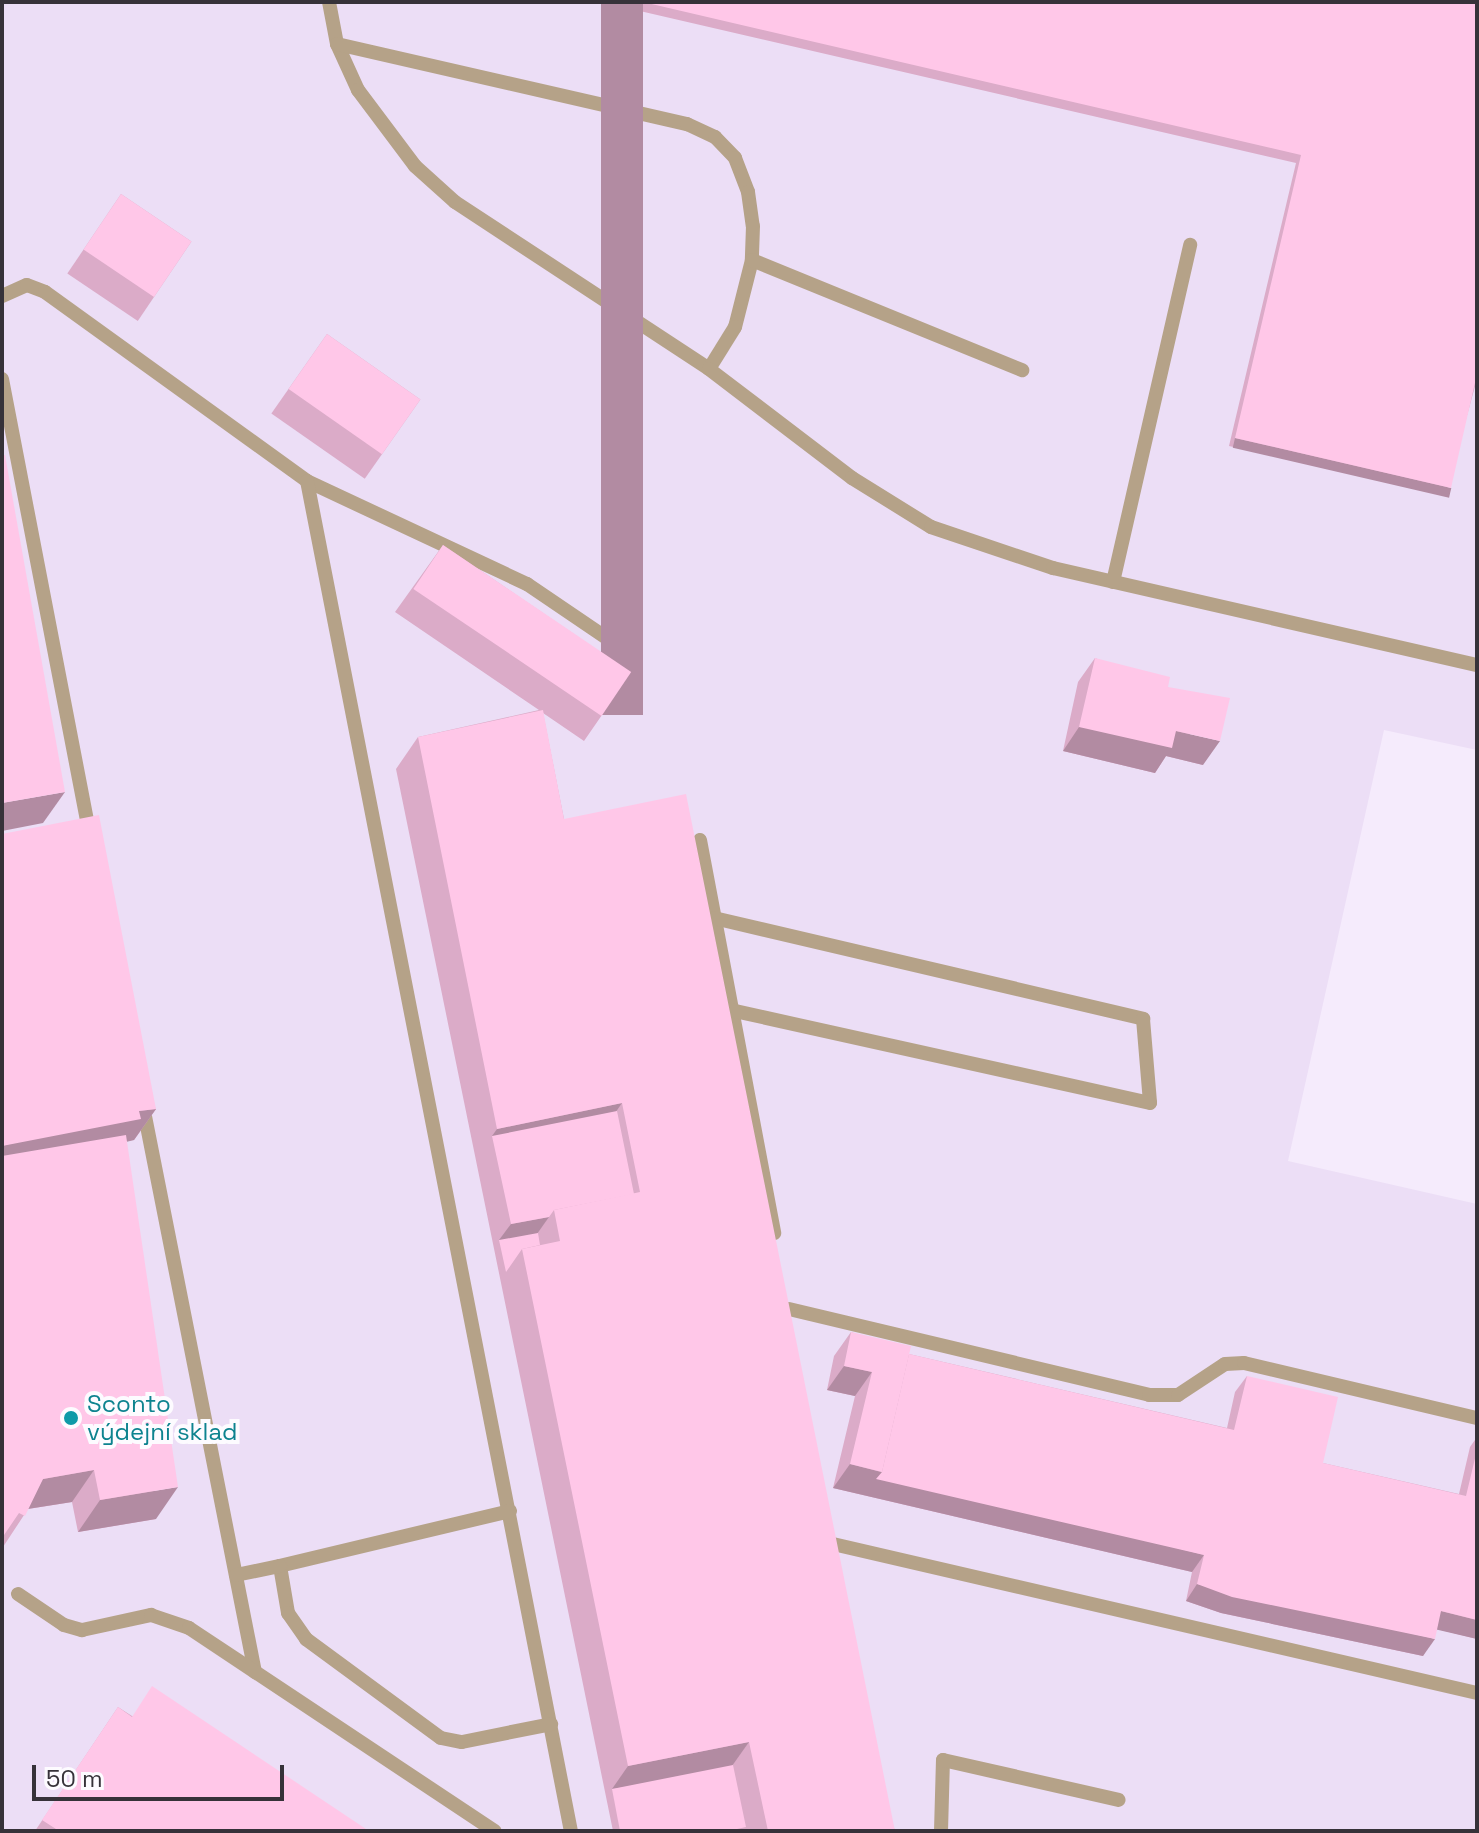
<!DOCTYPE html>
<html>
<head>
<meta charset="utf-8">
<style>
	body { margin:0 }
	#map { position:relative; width:1479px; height:1833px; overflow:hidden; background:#f5ebfc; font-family:"Space Grotesk",sans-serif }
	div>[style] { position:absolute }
	.built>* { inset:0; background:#ecdef6 }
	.lane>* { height:14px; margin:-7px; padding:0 7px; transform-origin:7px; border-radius:7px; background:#b5a288 }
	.wall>* { inset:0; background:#dbabc8; transform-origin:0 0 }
	.shaded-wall>* { inset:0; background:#b28ba2; transform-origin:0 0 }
	.building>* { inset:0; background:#ffc7e8; transform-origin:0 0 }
	.dots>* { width:22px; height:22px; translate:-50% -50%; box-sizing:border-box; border:4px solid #fdfbff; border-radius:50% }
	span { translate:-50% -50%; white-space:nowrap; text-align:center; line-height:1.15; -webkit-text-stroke:8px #fdfbff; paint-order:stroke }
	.culture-label { font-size:24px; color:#0d838f }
	.left { translate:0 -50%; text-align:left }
	.frame { position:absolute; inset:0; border:4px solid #363239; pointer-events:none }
	.scale { position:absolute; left:32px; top:1765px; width:252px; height:36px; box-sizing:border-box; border:4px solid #363239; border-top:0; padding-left:10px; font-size:24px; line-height:28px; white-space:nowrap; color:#363239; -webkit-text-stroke:6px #fdfbff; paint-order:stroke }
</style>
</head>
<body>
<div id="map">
	<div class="built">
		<div style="clip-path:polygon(2px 2px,1477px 2px,1477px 750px,1384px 730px,1288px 1161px,1477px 1204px,1477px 1831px,2px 1831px)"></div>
	</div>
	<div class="lane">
		<div style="left:329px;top:2px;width:43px;rotate:79.2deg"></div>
		<div style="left:337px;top:44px;width:51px;rotate:65.5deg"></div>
		<div style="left:358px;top:90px;width:95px;rotate:53.1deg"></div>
		<div style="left:415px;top:166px;width:54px;rotate:42deg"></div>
		<div style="left:455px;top:202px;width:304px;rotate:33.3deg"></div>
		<div style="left:337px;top:44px;width:359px;rotate:12.9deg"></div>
		<div style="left:687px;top:124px;width:31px;rotate:25deg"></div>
		<div style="left:715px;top:137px;width:29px;rotate:46deg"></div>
		<div style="left:735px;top:158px;width:36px;rotate:69deg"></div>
		<div style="left:748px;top:192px;width:34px;rotate:82deg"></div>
		<div style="left:753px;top:226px;width:34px;rotate:92deg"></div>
		<div style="left:752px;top:260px;width:69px;rotate:104.2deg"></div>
		<div style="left:735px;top:327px;width:49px;rotate:121.8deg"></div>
		<div style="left:709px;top:369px;width:180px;rotate:37.3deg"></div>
		<div style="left:852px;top:478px;width:93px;rotate:31.8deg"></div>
		<div style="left:931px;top:527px;width:129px;rotate:18.6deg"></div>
		<div style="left:1053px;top:568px;width:435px;rotate:12.9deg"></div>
		<div style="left:752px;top:260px;width:292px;rotate:22.2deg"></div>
		<div style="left:2px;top:296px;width:27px;rotate:-24deg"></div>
		<div style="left:27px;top:285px;width:19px;rotate:21deg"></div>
		<div style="left:45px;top:292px;width:323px;rotate:35.8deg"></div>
		<div style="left:307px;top:481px;width:243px;rotate:25.1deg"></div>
		<div style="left:527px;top:584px;width:98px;rotate:34.2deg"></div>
		<div style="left:2px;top:379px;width:463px;rotate:79.1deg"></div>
		<div style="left:307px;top:481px;width:1376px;rotate:78.94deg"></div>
		<div style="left:1113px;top:582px;width:346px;rotate:-77.1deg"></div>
		<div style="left:700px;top:840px;width:400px;rotate:79.3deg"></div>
		<div style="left:714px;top:918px;width:441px;rotate:13.2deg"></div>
		<div style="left:1143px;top:1019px;width:84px;rotate:85.2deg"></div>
		<div style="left:1150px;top:1103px;width:428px;rotate:-167.5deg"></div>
		<div style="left:143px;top:1106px;width:577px;rotate:78.81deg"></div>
		<div style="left:789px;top:1309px;width:370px;rotate:13.4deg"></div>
		<div style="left:1149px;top:1395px;width:29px"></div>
		<div style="left:1178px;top:1395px;width:56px;rotate:-33.4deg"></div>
		<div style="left:1225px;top:1364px;width:19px;rotate:-3deg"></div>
		<div style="left:1244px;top:1363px;width:239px;rotate:13.3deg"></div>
		<div style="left:510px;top:1511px;width:236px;rotate:166.6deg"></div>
		<div style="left:280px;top:1566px;width:48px;rotate:80.3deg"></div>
		<div style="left:288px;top:1613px;width:32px;rotate:55deg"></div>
		<div style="left:306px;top:1639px;width:167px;rotate:36.3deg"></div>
		<div style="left:441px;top:1738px;width:21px;rotate:11deg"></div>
		<div style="left:462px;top:1742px;width:91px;rotate:-11.4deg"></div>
		<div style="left:833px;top:1544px;width:661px;rotate:13.03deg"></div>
		<div style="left:236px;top:1575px;width:45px;rotate:-11.6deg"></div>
		<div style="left:18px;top:1594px;width:55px;rotate:34deg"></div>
		<div style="left:64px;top:1625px;width:19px;rotate:16deg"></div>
		<div style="left:82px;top:1630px;width:71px;rotate:-12.3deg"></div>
		<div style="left:151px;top:1615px;width:40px;rotate:18.9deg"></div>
		<div style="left:189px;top:1628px;width:367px;rotate:33.6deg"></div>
		<div style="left:941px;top:1831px;width:71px;rotate:-88.4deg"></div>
		<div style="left:943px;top:1760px;width:180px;rotate:12.8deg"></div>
	</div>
	<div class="wall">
		<div style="clip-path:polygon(601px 2px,1477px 2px,1477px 379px,1445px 496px,1229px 446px,1296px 163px)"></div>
		<div style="left:121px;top:194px;width:85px;height:96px;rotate:34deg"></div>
		<div style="left:327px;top:334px;width:114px;height:97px;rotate:35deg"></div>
		<div style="clip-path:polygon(443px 545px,631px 673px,584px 741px,543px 713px,564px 819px,895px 1831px,613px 1831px,396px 769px,418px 737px,539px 710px,395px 612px)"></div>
		<div style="clip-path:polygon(1095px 658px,1168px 687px,1203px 765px,1166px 756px,1155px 773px,1063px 751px,1078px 682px)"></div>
		<div style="clip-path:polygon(2px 834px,156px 1109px,134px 1140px,126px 1141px,156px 1519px,78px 1532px,72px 1502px,28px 1509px,3px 1547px)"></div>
		<div style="clip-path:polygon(851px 1332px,909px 1354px,1227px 1428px,1235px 1392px,1247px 1376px,1323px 1463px,1459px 1494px,1470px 1447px,1477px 1437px,1477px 1639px,1437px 1629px,1423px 1656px,1221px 1613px,1186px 1601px,1192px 1572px,833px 1488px,855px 1396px,827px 1390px,834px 1356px)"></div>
		<div style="clip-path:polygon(118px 1707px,132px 1716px,369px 1831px,35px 1831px)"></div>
	</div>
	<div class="shaded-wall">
		<div style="left:601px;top:2px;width:42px;height:713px"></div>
		<div style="left:1235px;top:438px;width:222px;height:10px;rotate:13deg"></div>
		<div style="clip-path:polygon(1079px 727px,1176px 731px,1220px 741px,1203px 765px,1166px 756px,1155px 773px,1063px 751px)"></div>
		<div style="clip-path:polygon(65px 792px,43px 823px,2px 831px,2px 803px)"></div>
		<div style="clip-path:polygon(622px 1103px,600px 1135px,492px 1136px,497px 1129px)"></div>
		<div style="clip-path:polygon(156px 1109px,134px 1140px,2px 1173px,2px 1146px,139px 1111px)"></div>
		<div style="clip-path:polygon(549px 1217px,532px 1241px,499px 1240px,511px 1224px)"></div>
		<div style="clip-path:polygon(844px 1366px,872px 1372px,855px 1396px,827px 1390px)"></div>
		<div style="clip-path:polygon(850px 1464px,1204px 1555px,1192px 1572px,833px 1488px)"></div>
		<div style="clip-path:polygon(94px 1470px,72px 1502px,21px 1510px,43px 1479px)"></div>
		<div style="clip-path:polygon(178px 1487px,156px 1519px,78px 1532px,100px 1500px)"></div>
		<div style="clip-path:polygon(1197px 1584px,1435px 1639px,1423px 1656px,1221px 1613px,1186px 1601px)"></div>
		<div style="clip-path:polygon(1441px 1611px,1477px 1620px,1477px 1639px,1430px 1628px)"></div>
		<div style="clip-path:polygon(749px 1742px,727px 1773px,612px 1789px,628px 1766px)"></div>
	</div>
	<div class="building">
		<div style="clip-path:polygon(643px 2px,1477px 2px,1477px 374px,1451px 488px,1235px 438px,1301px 155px)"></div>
		<div style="left:121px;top:194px;width:85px;height:67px;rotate:34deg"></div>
		<div style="left:327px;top:334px;width:114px;height:67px;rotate:35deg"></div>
		<div style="clip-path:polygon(2px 455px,5px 455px,65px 792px,2px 803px)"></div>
		<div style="left:443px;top:545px;width:227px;height:53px;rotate:34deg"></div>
		<div style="clip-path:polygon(1095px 658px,1170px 677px,1168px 687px,1230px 698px,1220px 741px,1176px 731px,1172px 748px,1079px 727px)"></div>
		<div style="clip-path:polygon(543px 710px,564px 819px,686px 794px,895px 1831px,768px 1831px,749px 1742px,628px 1766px,522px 1249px,560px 1241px,554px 1210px,640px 1192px,622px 1103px,497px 1129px,418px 737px)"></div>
		<div style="clip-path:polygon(99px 815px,156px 1109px,139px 1111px,141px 1119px,2px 1146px,2px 834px)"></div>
		<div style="clip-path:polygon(617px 1111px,634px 1194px,554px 1210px,549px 1217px,511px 1224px,492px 1136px)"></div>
		<div style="clip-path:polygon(126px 1135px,178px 1487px,100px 1500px,94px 1470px,43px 1479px,25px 1516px,19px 1513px,2px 1538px,2px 1156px)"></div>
		<div style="clip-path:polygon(538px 1233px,540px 1245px,522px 1249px,506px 1272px,499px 1240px)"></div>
		<div style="clip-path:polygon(851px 1332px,911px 1346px,882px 1472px,850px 1464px,872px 1372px,844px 1366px)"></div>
		<div style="clip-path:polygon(909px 1354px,1234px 1430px,1247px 1376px,1338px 1397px,1323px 1463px,1466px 1496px,1477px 1450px,1477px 1620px,1441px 1611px,1435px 1639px,1232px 1597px,1197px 1584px,1204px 1555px,876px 1479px,882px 1472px)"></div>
		<div style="clip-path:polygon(152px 1686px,369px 1831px,55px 1831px,56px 1829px,42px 1820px,118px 1707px,132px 1717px)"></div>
		<div style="clip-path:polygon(733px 1765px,746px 1827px,728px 1831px,620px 1831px,612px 1789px)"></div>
	</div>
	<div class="dots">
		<div style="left:71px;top:1418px;background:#0f9aa8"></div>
	</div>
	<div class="culture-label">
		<span class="left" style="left:87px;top:1418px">Sconto<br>výdejní sklad</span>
	</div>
	<div class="frame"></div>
	<div class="scale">50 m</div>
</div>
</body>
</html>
